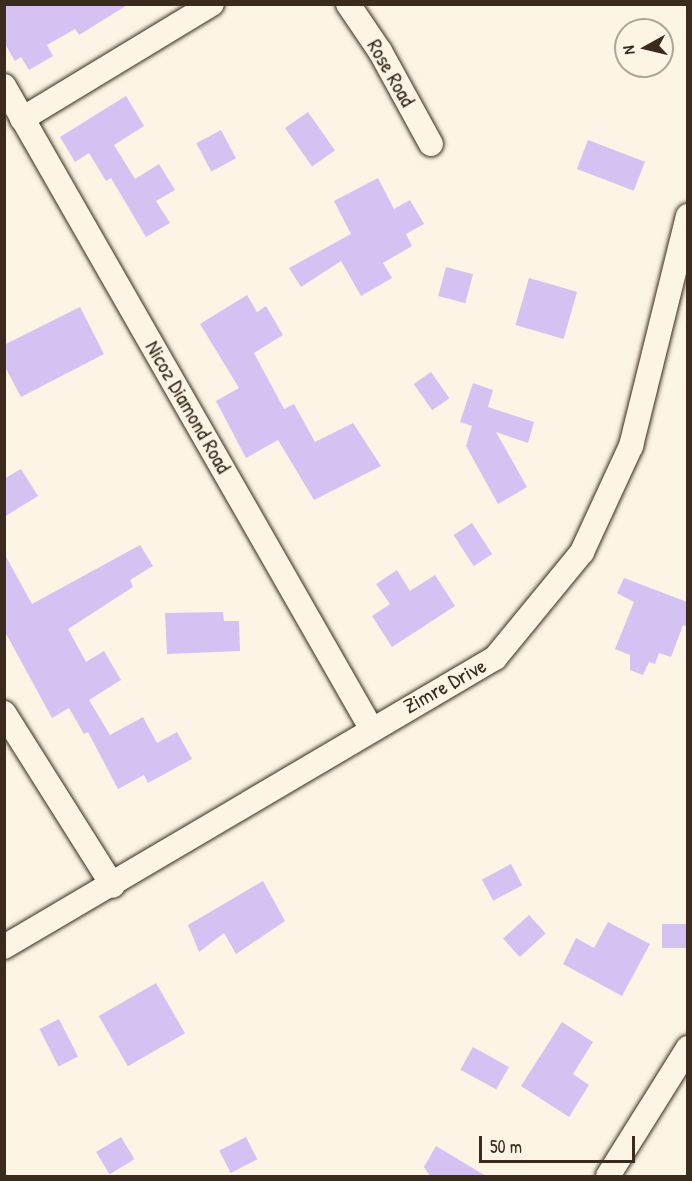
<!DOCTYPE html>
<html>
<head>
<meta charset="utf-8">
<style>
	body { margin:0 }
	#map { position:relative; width:692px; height:1181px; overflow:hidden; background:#fcf5e5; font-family:"Patrick Hand",sans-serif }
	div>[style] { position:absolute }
	.building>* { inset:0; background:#d5c1f2; transform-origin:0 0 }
	.roads { filter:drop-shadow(0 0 2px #3b2a1e) drop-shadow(0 0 2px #3b2a1e) }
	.street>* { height:24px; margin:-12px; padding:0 12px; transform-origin:12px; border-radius:12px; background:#fcf5e5 }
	span { translate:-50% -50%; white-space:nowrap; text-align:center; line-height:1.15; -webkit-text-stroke:4.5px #fcf5e5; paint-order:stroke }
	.street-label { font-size:21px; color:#3b2a1e }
	.frame { position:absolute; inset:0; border:6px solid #3b2a1e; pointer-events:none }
	.north { position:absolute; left:614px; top:18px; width:60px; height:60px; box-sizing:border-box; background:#fcf5e5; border:2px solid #afa495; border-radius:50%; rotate:262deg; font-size:16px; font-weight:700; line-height:24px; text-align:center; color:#3b2a1e }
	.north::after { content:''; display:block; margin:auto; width:21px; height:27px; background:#3b2a1e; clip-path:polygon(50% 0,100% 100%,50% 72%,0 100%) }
	.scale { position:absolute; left:479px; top:1136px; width:156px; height:27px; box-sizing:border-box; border:3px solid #3b2a1e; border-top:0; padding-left:8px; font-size:18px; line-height:21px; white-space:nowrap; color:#3b2a1e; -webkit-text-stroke:4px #fcf5e5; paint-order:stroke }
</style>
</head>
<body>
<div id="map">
	<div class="building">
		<div style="clip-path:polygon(4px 4px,129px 4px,79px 35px,75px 29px,47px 45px,53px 56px,29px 70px,21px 57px,15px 61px,4px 42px)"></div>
		<div style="clip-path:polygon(126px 96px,144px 126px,114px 145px,135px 179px,159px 164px,175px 190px,156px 201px,170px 223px,146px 237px,111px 178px,106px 181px,89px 153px,75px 162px,60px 137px)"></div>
		<div style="left:308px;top:112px;width:47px;height:28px;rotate:55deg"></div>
		<div style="left:221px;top:130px;width:32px;height:28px;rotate:62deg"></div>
		<div style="left:588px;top:140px;width:61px;height:31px;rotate:21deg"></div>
		<div style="clip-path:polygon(378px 178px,394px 209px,410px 200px,424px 224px,406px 234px,412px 246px,383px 263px,392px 278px,361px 296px,341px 261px,301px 287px,289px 268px,351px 234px,334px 201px)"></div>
		<div style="left:446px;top:267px;width:28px;height:30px;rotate:15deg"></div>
		<div style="left:529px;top:278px;width:50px;height:49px;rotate:16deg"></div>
		<div style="clip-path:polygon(247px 295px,257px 312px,266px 306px,283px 335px,254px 353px,284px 409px,294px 404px,315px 442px,353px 423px,381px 466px,314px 500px,278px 440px,246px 458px,216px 401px,239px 388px,200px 324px)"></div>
		<div style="clip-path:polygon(80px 307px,104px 354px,21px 397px,4px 365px,4px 345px)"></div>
		<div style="left:431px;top:372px;width:32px;height:21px;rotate:55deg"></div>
		<div style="clip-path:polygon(473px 383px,493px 390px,488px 407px,534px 422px,528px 443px,496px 432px,527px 487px,498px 504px,466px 446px,472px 426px,460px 422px)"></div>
		<div style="clip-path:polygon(21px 469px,38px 496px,4px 517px,4px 479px)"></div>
		<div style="left:472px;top:523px;width:37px;height:22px;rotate:57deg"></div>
		<div style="clip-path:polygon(140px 545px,153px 566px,130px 580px,133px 587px,68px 629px,86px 662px,104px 651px,121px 680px,89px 700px,110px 735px,143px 717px,157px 743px,177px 732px,192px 759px,148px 783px,144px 775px,118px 789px,88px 732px,84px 734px,69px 708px,52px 718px,4px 630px,4px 553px,32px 604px)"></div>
		<div style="clip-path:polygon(397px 570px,410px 591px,435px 575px,455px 606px,392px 647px,372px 616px,390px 604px,376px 584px)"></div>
		<div style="clip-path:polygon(624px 578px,687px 602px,687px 627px,683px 625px,671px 657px,659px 653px,655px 664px,649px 662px,643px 675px,630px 670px,630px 655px,615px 649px,634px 602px,617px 593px)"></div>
		<div style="clip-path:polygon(223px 612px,224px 621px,239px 621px,240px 651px,167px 654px,165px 613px)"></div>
		<div style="left:511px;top:864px;width:24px;height:33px;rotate:62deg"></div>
		<div style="clip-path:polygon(263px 881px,285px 921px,236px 954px,224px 933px,199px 952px,188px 925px)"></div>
		<div style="left:529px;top:915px;width:25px;height:35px;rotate:48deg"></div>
		<div style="clip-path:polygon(608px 922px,650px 944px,622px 996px,563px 964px,576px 938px,594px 948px)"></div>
		<div style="left:662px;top:924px;width:25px;height:24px"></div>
		<div style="left:156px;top:983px;width:58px;height:66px;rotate:60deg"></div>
		<div style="left:59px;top:1019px;width:42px;height:22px;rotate:63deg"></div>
		<div style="clip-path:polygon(562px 1022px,593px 1042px,573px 1074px,589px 1085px,569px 1117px,521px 1086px)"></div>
		<div style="left:473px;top:1047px;width:41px;height:26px;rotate:29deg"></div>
		<div style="left:121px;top:1137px;width:26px;height:29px;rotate:59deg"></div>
		<div style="left:246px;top:1137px;width:25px;height:30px;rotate:63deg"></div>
		<div style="clip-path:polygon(436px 1146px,486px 1176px,430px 1176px,424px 1167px)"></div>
	</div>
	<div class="roads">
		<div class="street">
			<div style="left:348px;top:4px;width:57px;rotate:55.8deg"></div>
			<div style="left:380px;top:51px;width:106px;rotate:61.3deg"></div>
			<div style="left:4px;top:86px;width:739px;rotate:60.25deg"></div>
			<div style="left:22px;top:119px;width:222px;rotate:-31.2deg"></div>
			<div style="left:4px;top:713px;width:204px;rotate:57.8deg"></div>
			<div style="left:4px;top:947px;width:570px;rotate:-30.48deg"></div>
			<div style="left:495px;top:658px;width:137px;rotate:-50.6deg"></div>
			<div style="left:582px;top:552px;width:117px;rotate:-65.2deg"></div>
			<div style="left:631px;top:446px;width:237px;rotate:-76.1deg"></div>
			<div style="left:608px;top:1176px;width:151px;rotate:-58deg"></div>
		</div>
	</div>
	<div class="street-label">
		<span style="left:391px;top:73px;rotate:60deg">Rose Road</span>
		<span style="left:188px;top:407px;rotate:60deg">Nicoz Diamond Road</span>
		<span style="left:445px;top:686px;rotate:-29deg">Zimre Drive</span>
	</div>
	<div class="frame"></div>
	<div class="north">N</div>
	<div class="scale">50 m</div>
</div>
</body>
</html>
